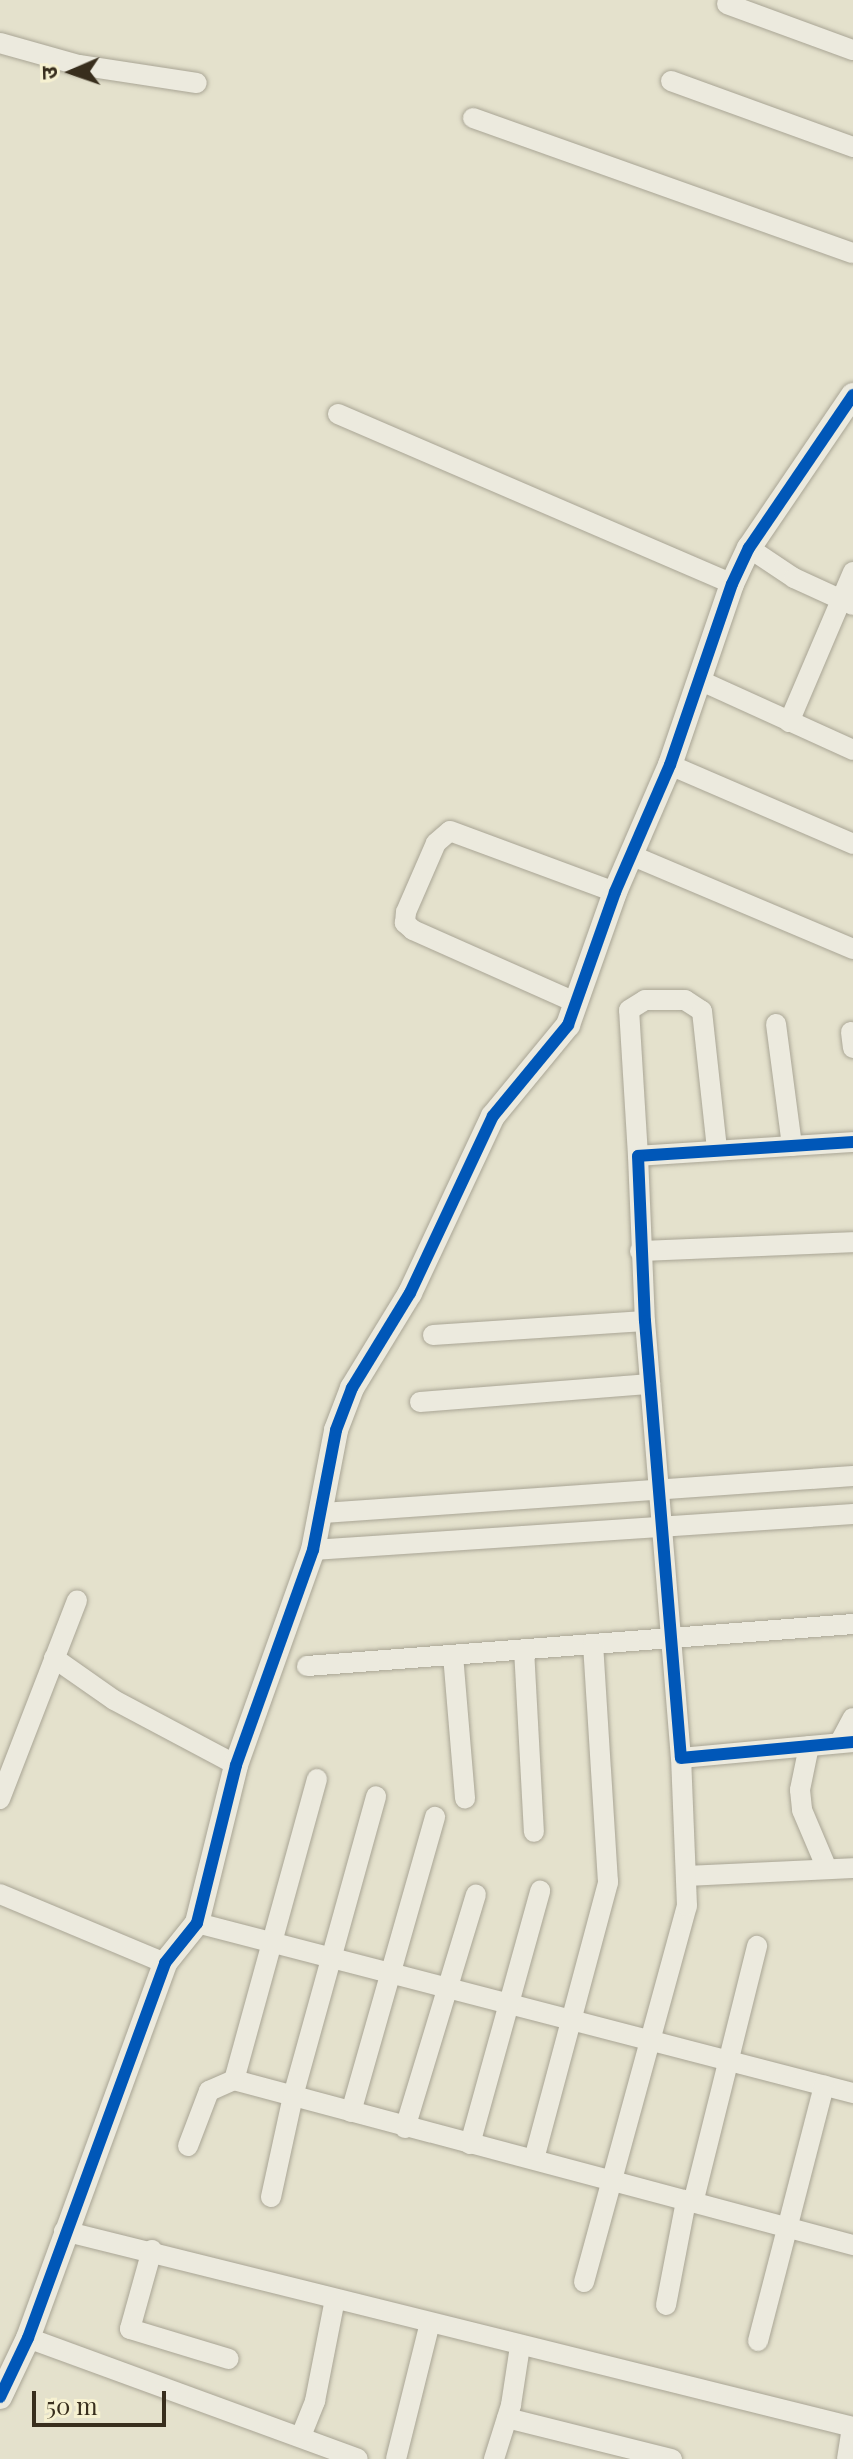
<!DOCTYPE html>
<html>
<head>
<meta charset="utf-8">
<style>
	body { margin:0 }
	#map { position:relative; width:853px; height:2459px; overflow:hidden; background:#e4e1cc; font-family:"Playfair Display","Noto Sans Devanagari",serif }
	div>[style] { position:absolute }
	.roads { filter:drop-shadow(0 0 2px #a9a595) drop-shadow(0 0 2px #a9a595) }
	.minor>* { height:20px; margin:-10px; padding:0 10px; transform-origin:10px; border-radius:10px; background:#eceade }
	.tertiary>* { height:24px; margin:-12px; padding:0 12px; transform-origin:12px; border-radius:12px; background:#eceade }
	.cycleway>* { height:12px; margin:-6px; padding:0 6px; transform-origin:6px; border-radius:6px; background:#0057b8 }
	span { translate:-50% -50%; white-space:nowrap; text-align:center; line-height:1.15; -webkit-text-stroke:7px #f6f1d1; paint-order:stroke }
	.north { position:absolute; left:32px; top:32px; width:80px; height:80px; -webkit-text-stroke:6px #f6f1d1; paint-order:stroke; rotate:268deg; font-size:22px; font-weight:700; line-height:32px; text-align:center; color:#382e1d }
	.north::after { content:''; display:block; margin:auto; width:28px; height:36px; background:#382e1d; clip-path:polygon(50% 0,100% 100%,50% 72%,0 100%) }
	.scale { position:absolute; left:32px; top:2391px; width:134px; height:36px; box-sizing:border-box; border:4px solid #382e1d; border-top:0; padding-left:10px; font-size:24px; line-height:28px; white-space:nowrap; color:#382e1d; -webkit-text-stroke:6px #f6f1d1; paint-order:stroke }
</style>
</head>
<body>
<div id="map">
	<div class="roads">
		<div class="minor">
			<div style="left:727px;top:4px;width:134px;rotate:20.1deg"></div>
			<div style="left:0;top:43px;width:82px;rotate:15.6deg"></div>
			<div style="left:79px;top:65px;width:119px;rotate:8.7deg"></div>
			<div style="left:671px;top:81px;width:194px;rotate:19.9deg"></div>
			<div style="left:473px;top:118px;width:403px;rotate:19.6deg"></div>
			<div style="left:338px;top:414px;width:429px;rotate:23.3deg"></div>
			<div style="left:749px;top:548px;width:54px;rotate:33.7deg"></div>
			<div style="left:794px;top:578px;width:65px;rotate:24.6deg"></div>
			<div style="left:699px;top:680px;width:169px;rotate:24.4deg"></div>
			<div style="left:789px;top:722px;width:163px;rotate:-66.9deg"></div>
			<div style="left:670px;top:765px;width:199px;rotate:23.3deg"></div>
			<div style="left:633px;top:856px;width:239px;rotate:22.9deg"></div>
			<div style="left:577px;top:1003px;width:180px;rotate:-156deg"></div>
			<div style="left:413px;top:930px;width:11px;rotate:-139deg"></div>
			<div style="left:405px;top:923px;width:11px;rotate:-85deg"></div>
			<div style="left:406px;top:912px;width:75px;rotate:-66.5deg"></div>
			<div style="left:436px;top:843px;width:18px;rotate:-41deg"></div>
			<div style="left:450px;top:831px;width:176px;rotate:20.3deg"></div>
			<div style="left:776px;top:1024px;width:123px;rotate:82.5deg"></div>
			<div style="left:851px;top:1032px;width:16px;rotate:83deg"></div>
			<div style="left:853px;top:1142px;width:215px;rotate:176.3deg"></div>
			<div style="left:638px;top:1156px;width:165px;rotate:87.6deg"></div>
			<div style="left:645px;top:1321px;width:438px;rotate:85.3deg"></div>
			<div style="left:681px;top:1758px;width:173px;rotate:-5.3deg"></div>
			<div style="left:638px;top:1156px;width:146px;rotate:-93.5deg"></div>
			<div style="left:629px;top:1010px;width:19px;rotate:-32deg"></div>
			<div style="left:645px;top:1000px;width:40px"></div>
			<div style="left:685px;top:1000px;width:20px;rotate:33deg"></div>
			<div style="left:702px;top:1011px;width:140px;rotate:83.8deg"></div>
			<div style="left:640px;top:1251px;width:213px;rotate:-2.4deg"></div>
			<div style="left:433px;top:1335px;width:212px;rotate:-3.8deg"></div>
			<div style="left:420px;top:1402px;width:231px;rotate:-4.5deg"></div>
			<div style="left:323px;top:1513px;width:531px;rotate:-3.99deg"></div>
			<div style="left:313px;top:1550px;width:541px;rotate:-3.81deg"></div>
			<div style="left:524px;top:1649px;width:183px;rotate:86.9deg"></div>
			<div style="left:453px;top:1655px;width:144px;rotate:85.2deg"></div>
			<div style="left:54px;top:1658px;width:73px;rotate:35deg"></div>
			<div style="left:114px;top:1700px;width:138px;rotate:28deg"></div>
			<div style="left:307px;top:1666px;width:548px;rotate:-4.4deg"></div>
			<div style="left:840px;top:1742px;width:27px;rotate:-62deg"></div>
			<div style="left:809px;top:1746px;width:45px;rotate:101.6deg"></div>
			<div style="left:800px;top:1790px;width:20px;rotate:84deg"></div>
			<div style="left:802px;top:1810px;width:64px;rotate:67deg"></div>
			<div style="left:317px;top:1779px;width:312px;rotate:105.4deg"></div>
			<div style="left:234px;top:2080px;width:641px;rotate:14.93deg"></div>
			<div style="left:0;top:1799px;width:213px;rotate:-68.8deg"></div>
			<div style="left:686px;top:1876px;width:167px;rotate:-2.7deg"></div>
			<div style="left:0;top:1894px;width:179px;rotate:22.7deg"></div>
			<div style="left:197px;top:1923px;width:678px;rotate:14.53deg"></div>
			<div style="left:351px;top:2112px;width:307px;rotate:-74.1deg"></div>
			<div style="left:405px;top:2128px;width:244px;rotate:-73.1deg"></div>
			<div style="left:470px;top:2144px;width:263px;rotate:-74.5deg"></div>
			<div style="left:188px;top:2146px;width:59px;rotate:-69.1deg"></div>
			<div style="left:209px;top:2091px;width:27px;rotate:-24deg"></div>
			<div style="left:534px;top:2159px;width:287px;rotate:-75deg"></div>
			<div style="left:608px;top:1882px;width:238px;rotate:-93.6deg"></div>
			<div style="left:271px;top:2197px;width:103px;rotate:-77.7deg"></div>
			<div style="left:293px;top:2096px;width:311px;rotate:-74.5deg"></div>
			<div style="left:693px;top:2203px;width:265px;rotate:-76deg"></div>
			<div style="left:64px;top:2231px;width:813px;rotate:13.95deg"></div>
			<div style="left:152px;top:2250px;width:82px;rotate:105.6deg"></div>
			<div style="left:130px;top:2329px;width:103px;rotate:16.9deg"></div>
			<div style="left:584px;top:2282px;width:390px;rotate:-74.7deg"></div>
			<div style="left:687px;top:1906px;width:148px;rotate:-92.3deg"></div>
			<div style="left:666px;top:2305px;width:106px;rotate:-79.1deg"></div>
			<div style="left:28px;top:2338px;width:351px;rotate:20.1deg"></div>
			<div style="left:758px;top:2341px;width:264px;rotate:-75.5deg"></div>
			<div style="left:507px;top:2418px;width:170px;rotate:14deg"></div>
			<div style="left:301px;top:2436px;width:38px;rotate:-68deg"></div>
			<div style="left:315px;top:2401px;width:104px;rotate:-78.9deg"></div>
			<div style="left:396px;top:2459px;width:140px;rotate:-76deg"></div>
			<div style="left:494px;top:2459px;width:57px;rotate:-72.5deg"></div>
			<div style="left:511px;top:2405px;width:60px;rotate:-81.3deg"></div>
			<div style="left:847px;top:2459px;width:32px;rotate:-81deg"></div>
		</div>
		<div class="tertiary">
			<div style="left:0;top:2397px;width:65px;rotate:-64.6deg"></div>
			<div style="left:28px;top:2338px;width:399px;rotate:-69.9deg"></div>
			<div style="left:165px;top:1963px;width:51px;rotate:-51.3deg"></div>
			<div style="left:197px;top:1923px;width:163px;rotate:-76.1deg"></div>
			<div style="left:236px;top:1765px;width:228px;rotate:-70.3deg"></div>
			<div style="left:313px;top:1550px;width:122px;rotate:-79.1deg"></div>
			<div style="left:336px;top:1430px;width:45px;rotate:-69.1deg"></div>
			<div style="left:352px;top:1388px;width:111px;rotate:-58.6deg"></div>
			<div style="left:410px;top:1293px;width:195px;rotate:-64.9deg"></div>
			<div style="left:493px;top:1116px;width:118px;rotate:-50.5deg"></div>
			<div style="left:568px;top:1025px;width:141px;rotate:-70.5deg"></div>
			<div style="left:615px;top:892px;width:138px;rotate:-66.6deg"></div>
			<div style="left:670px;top:765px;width:191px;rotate:-71.1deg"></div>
			<div style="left:732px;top:584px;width:40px;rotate:-65deg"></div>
			<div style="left:749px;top:548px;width:185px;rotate:-55.8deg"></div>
		</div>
	</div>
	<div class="cycleway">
		<div style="left:853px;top:1142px;width:215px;rotate:176.3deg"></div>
		<div style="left:638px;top:1156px;width:165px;rotate:87.6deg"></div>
		<div style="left:645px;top:1321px;width:438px;rotate:85.3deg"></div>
		<div style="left:681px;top:1758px;width:173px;rotate:-5.3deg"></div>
		<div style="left:0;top:2397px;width:65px;rotate:-64.6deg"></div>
		<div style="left:28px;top:2338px;width:399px;rotate:-69.9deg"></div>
		<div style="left:165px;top:1963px;width:51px;rotate:-51.3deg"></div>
		<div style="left:197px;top:1923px;width:163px;rotate:-76.1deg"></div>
		<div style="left:236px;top:1765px;width:228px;rotate:-70.3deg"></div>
		<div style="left:313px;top:1550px;width:122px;rotate:-79.1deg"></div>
		<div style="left:336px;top:1430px;width:45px;rotate:-69.1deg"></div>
		<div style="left:352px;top:1388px;width:111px;rotate:-58.6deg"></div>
		<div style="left:410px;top:1293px;width:195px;rotate:-64.9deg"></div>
		<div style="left:493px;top:1116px;width:118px;rotate:-50.5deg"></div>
		<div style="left:568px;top:1025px;width:141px;rotate:-70.5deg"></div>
		<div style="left:615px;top:892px;width:138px;rotate:-66.6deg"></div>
		<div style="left:670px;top:765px;width:191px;rotate:-71.1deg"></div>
		<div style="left:732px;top:584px;width:40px;rotate:-65deg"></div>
		<div style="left:749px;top:548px;width:185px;rotate:-55.8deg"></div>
	</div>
	<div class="north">उ</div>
	<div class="scale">50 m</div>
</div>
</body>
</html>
